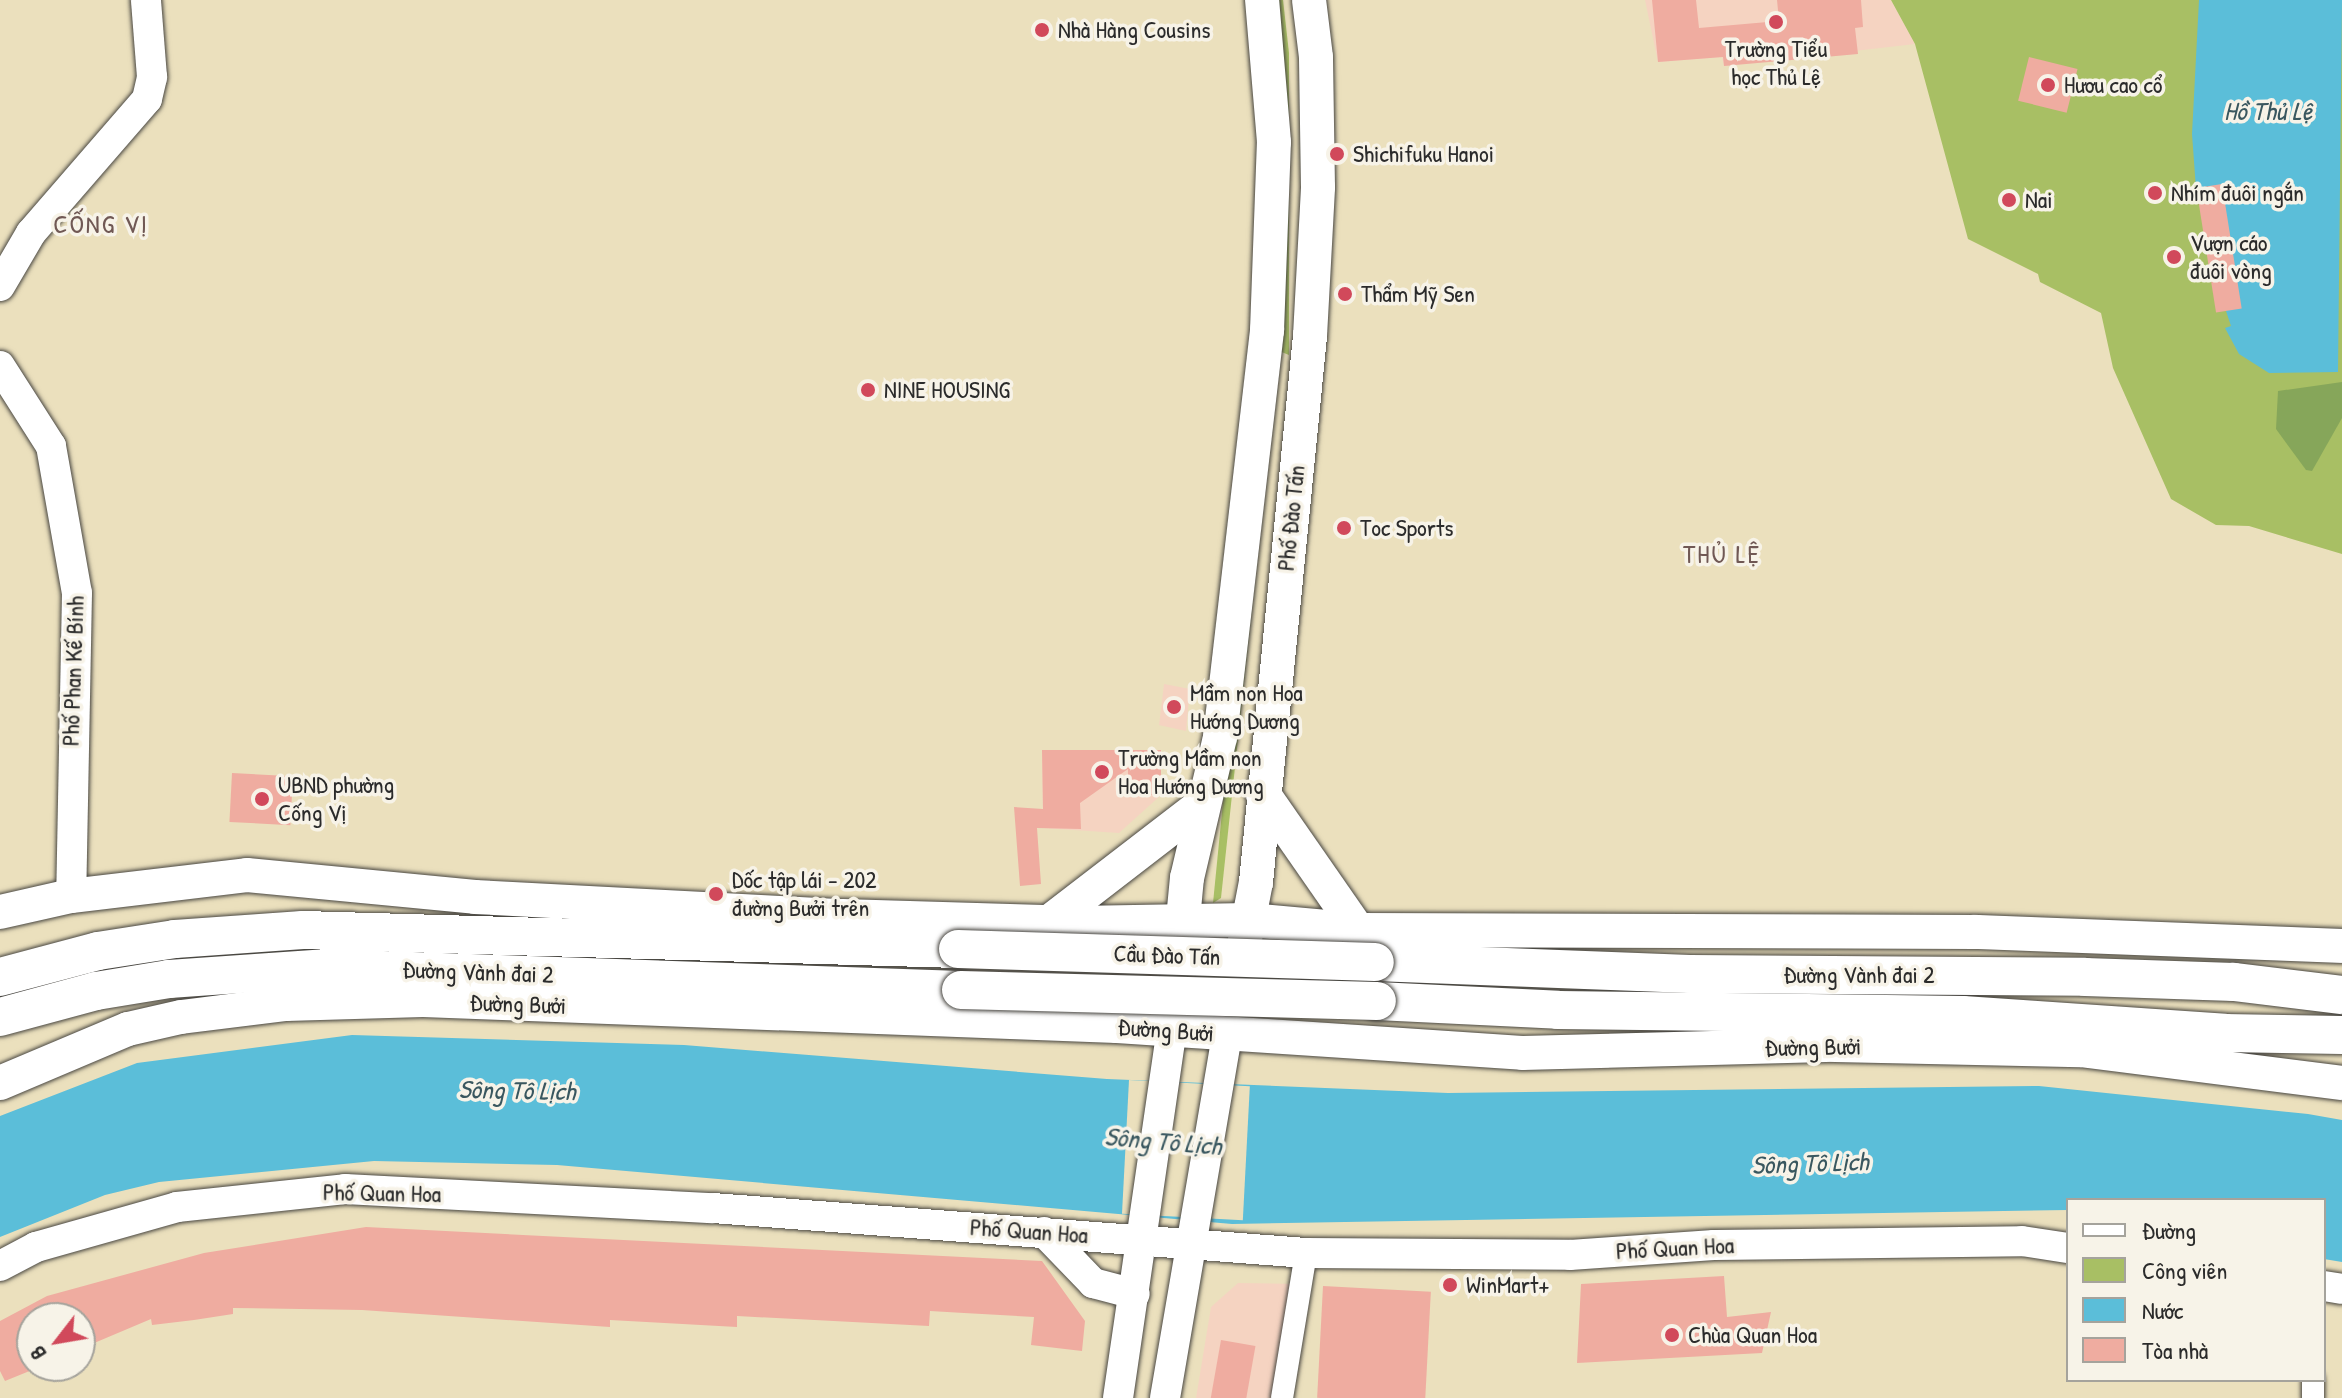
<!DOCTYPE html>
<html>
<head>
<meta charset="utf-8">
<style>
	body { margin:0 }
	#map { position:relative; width:2342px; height:1398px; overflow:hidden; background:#ebe0bd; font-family:"Patrick Hand",sans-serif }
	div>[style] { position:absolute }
	.built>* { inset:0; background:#f5d3c1 }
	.green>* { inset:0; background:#a8bf64 }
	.forest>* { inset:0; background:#86a65a }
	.water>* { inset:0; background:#5bbed9 }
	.pier>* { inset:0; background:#ebe0bd; transform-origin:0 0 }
	.building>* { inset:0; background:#efaca0; transform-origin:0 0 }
	.roads { filter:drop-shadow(0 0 2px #484641) drop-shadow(0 0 2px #484641) }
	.street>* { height:22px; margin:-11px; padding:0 11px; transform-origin:11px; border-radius:11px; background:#fff }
	.secondary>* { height:30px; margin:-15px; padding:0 15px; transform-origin:15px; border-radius:15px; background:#fff }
	.primary>* { height:34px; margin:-17px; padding:0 17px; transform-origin:17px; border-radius:17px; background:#fff }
	.highway>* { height:38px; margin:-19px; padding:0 19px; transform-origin:19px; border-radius:19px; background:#fff }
	.bridges { filter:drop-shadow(0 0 2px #484641) drop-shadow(0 0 2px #484641) }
	.highway-bridge>* { height:38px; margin:-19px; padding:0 19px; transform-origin:19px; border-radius:19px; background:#fff }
	.dots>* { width:22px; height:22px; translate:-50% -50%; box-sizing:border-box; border:4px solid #f7f3e8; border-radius:50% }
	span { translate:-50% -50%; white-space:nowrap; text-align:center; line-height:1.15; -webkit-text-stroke:7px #f7f3e8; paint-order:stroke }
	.poi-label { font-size:24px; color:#2b2b2b }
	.left { translate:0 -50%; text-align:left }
	.street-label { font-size:24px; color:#2b2b2b }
	.water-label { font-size:26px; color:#39575f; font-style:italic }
	.neighbourhood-label { font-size:26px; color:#705854; letter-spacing:2px }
	.legend { position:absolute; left:2066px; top:1198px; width:260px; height:184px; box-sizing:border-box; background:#f7f3e8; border:2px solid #a5a39c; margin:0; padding:10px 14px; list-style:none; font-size:24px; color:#2b2b2b }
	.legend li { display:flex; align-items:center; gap:16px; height:40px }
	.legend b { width:40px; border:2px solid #a5a39c }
	.north { position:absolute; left:16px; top:1302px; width:80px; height:80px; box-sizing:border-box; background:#f7f3e8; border:2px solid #a5a39c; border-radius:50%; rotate:239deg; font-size:22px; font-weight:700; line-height:32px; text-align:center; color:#2b2b2b }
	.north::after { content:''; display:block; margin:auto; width:28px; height:36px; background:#d1495b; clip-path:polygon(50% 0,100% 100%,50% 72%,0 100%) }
</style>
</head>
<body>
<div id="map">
	<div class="built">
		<div style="clip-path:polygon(1645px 0,1891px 0,1915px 44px,1724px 66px,1722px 57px,1658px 62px)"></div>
		<div style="clip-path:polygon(1164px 684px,1190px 689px,1186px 731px,1159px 725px)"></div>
		<div style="clip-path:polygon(1042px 750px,1161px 750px,1161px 795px,1119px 833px,1043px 828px)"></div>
		<div style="clip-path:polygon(1238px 1283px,1296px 1284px,1277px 1398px,1196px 1398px,1211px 1307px)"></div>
	</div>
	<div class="green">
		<div style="clip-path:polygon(1272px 0,1283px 0,1289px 53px,1289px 355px,1274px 349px)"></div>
		<div style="clip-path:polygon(1891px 0,2342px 0,2342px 554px,2249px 526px,2216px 525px,2171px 499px,2113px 368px,2101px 313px,2040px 282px,2038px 274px,1968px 239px,1915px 44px)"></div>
		<div style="clip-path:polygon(1261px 418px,1272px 421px,1221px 898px,1213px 903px)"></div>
	</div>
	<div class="forest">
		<div style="clip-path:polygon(2342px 382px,2342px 418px,2312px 471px,2306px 470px,2276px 429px,2278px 391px)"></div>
	</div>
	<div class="water">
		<div style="clip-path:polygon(2199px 0,2342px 0,2338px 372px,2269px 373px,2239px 354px,2225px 328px,2231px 326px,2226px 311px,2221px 185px,2196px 189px,2192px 134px)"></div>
		<div style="clip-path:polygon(352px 1035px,684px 1045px,1107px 1079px,1448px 1093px,2039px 1086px,2308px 1114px,2342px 1120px,2342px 1262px,2324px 1259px,2324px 1200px,2068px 1200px,2068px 1210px,1232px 1224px,557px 1165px,374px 1161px,159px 1182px,105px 1195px,0 1237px,0 1116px,137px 1063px)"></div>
	</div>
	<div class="pier">
		<div style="left:1129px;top:1080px;width:121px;height:134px;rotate:3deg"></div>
	</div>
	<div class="building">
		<div style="clip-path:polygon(1652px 0,1696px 0,1699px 28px,1779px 21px,1777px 0,1861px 0,1863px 27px,1855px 28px,1858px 54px,1724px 66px,1723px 57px,1658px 62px)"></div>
		<div style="left:2029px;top:57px;width:50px;height:45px;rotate:14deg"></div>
		<div style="left:2222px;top:184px;width:126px;height:26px;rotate:81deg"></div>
		<div style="clip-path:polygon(1042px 750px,1161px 750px,1161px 795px,1128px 795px,1128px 769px,1080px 803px,1081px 829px,1037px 828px,1041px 884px,1020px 886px,1014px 807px,1043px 809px)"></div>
		<div style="left:232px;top:773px;width:61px;height:49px;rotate:3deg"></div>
		<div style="clip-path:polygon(366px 1227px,1042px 1261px,1085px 1321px,1082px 1351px,1031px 1345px,1034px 1317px,964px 1313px,930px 1311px,929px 1326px,737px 1316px,737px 1327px,610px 1320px,610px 1327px,362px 1310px,233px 1308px,233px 1314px,194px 1320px,152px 1325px,151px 1319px,80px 1349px,80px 1318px,32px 1318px,32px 1370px,5px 1381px,0 1371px,0 1321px,47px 1296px,204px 1253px)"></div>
		<div style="clip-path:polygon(1724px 1276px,1727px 1317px,1771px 1312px,1762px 1353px,1577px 1363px,1581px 1284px)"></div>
		<div style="left:1323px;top:1286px;width:108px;height:112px;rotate:3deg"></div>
		<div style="left:1221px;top:1340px;width:35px;height:59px;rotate:10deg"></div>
	</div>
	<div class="roads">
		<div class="street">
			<div style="left:1282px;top:1398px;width:147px;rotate:-80.6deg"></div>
			<div style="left:2313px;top:1398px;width:18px;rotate:-90deg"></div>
		</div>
		<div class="secondary">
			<div style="left:0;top:286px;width:61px;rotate:-59.7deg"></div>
			<div style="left:31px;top:233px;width:177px;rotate:-49.1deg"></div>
			<div style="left:147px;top:99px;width:23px;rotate:-77deg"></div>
			<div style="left:152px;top:77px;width:77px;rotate:-94.5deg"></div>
			<div style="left:0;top:366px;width:95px;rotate:57.5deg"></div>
			<div style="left:51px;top:446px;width:149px;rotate:80deg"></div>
			<div style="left:77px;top:593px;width:303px;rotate:91.1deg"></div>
			<div style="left:1044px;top:1232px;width:71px;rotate:46.1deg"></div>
			<div style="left:1093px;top:1283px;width:43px;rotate:14.7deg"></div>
			<div style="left:0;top:1266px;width:41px;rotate:-27.8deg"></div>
			<div style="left:36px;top:1247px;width:147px;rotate:-15.8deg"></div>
			<div style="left:177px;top:1207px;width:169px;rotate:-6.1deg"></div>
			<div style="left:345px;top:1189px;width:368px;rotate:3deg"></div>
			<div style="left:713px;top:1208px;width:595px;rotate:4.34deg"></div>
			<div style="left:1306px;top:1253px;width:264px;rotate:0.4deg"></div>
			<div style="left:1570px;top:1255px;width:144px;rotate:-4deg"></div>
			<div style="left:1714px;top:1245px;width:308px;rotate:-0.7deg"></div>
			<div style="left:2022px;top:1241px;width:47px;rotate:8.7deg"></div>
			<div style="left:2324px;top:1286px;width:18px;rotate:9deg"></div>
			<div style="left:1118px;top:1398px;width:372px;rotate:-81.7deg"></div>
			<div style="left:1165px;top:1398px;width:369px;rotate:-80.3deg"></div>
		</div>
		<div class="primary">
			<div style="left:1262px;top:792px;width:168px;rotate:55.2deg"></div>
			<div style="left:0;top:912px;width:73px;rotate:-12.7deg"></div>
			<div style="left:71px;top:896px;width:177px;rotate:-6.8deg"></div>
			<div style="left:247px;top:875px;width:229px;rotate:5.5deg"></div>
			<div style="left:475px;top:897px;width:367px;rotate:3deg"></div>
			<div style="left:842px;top:916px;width:235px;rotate:1.7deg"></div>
			<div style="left:1077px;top:923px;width:172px;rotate:-1deg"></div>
			<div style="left:1249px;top:920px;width:109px;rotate:5.2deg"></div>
			<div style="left:1358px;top:930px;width:618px;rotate:0.19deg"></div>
			<div style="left:1976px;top:932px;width:366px;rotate:2.2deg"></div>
			<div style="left:1053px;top:919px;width:187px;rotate:-37.6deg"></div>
			<div style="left:1245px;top:939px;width:58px;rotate:-79.1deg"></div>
			<div style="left:1256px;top:882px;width:549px;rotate:-84.35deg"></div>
			<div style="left:1310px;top:336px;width:149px;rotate:-86.9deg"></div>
			<div style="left:1318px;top:187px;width:130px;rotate:-90.9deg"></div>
			<div style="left:1316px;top:57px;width:57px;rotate:-97deg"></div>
			<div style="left:1173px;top:1023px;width:146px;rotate:-84.5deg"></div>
			<div style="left:1187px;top:878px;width:145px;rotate:-76.8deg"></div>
			<div style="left:1220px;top:737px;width:409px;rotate:-83.4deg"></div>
			<div style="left:1267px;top:331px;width:189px;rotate:-87.9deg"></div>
			<div style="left:1274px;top:142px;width:143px;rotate:-94.8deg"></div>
			<div style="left:0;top:1083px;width:139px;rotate:-22.9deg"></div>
			<div style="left:128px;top:1029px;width:54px;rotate:-12.8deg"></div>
			<div style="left:181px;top:1017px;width:106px;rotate:-7.1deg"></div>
			<div style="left:286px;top:1004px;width:137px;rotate:-1.7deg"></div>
			<div style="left:423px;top:1000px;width:694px;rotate:2.15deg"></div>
			<div style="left:1117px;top:1026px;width:406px;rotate:3.8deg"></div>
			<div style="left:1522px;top:1053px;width:313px;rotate:-1.5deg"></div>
			<div style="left:1835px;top:1045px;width:246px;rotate:1.2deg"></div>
			<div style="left:2081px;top:1050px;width:263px;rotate:7.2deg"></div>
		</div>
		<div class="highway">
			<div style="left:1375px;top:962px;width:315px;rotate:2.2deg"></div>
			<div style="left:1690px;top:974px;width:395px;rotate:0.4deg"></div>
			<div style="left:2085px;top:977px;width:149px;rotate:1.9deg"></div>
			<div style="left:2234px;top:982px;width:109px;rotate:6.9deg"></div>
			<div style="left:0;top:977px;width:101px;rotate:-14.9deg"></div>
			<div style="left:98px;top:951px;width:78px;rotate:-8.9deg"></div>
			<div style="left:175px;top:939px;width:128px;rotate:-4deg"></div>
			<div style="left:303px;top:930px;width:655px;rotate:1.66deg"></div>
			<div style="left:1377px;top:1001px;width:181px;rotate:2.8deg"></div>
			<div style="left:1558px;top:1010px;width:405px;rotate:0.7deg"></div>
			<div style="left:1963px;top:1015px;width:262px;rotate:3.9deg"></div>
			<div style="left:2224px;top:1033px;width:118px;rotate:1deg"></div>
			<div style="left:0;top:1017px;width:99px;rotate:-15.2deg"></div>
			<div style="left:96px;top:991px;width:74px;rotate:-9.3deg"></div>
			<div style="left:169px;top:979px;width:156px;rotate:-4deg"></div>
			<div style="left:325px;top:968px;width:636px;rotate:1.98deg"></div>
		</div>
	</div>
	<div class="bridges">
		<div class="highway-bridge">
			<div style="left:958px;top:949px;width:417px;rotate:1.8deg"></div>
			<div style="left:961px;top:990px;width:416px;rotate:1.5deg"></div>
		</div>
	</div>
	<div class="dots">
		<div style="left:1776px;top:22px;background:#d1495b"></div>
		<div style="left:1042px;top:30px;background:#d1495b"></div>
		<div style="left:2048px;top:85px;background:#d1495b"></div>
		<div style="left:1337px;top:154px;background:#d1495b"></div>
		<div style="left:2155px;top:193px;background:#d1495b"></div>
		<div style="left:2009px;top:200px;background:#d1495b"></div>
		<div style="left:2174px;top:257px;background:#d1495b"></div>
		<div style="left:1345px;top:294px;background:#d1495b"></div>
		<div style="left:868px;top:390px;background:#d1495b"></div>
		<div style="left:1344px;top:528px;background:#d1495b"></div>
		<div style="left:1174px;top:707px;background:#d1495b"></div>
		<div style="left:1102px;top:772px;background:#d1495b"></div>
		<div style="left:262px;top:799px;background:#d1495b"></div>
		<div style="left:716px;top:894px;background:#d1495b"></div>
		<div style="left:1450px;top:1285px;background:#d1495b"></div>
		<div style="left:1672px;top:1335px;background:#d1495b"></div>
	</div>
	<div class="poi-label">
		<span class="left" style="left:1058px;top:30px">Nhà Hàng Cousins</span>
		<span style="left:1776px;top:63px">Trường Tiểu<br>học Thủ Lệ</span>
		<span class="left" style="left:2064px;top:85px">Hươu cao cổ</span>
		<span class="left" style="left:1353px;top:154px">Shichifuku Hanoi</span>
		<span class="left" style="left:2171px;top:193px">Nhím đuôi ngắn</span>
		<span class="left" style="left:2025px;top:200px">Nai</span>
		<span class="left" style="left:2190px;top:257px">Vượn cáo<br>đuôi vòng</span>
		<span class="left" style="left:1361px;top:294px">Thẩm Mỹ Sen</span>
		<span class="left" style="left:884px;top:390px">NINE HOUSING</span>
		<span class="left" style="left:1360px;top:528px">Toc Sports</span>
		<span class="left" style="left:1190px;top:707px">Mầm non Hoa<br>Hướng Dương</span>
		<span class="left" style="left:1118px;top:772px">Trường Mầm non<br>Hoa Hướng Dương</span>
		<span class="left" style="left:278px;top:799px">UBND phường<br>Cống Vị</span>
		<span class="left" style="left:732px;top:894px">Dốc tập lái - 202<br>đường Bưởi trên</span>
		<span class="left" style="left:1466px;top:1285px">WinMart+</span>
		<span class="left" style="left:1688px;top:1335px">Chùa Quan Hoa</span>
	</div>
	<div class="street-label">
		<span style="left:1291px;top:518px;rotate:-84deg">Phố Đào Tấn</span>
		<span style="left:73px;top:671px;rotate:-88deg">Phố Phan Kế Bính</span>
		<span style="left:1167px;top:955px;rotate:2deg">Cầu Đào Tấn</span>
		<span style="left:478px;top:972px;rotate:2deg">Đường Vành đai 2</span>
		<span style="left:1859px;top:975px">Đường Vành đai 2</span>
		<span style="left:518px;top:1004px;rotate:2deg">Đường Bưởi</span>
		<span style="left:1166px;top:1030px;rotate:4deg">Đường Bưởi</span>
		<span style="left:1813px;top:1047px;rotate:-1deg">Đường Bưởi</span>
		<span style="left:382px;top:1193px;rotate:1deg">Phố Quan Hoa</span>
		<span style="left:1029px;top:1231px;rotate:4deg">Phố Quan Hoa</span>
		<span style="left:1675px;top:1248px;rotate:-3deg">Phố Quan Hoa</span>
	</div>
	<div class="water-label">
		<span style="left:2268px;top:111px">Hồ Thủ Lệ</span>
		<span style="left:517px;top:1090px;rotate:1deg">Sông Tô Lịch</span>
		<span style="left:1163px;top:1141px;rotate:5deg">Sông Tô Lịch</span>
		<span style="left:1810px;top:1163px;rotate:-2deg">Sông Tô Lịch</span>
	</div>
	<div class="neighbourhood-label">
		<span style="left:101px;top:224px">CỐNG VỊ</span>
		<span style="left:1722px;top:554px">THỦ LỆ</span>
	</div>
	<ul class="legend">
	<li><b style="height:10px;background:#fff"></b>Đường</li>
	<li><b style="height:22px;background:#a8bf64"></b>Công viên</li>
	<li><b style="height:22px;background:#5bbed9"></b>Nước</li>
	<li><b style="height:22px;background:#efaca0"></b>Tòa nhà</li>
	</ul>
	<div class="north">B</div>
</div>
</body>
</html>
